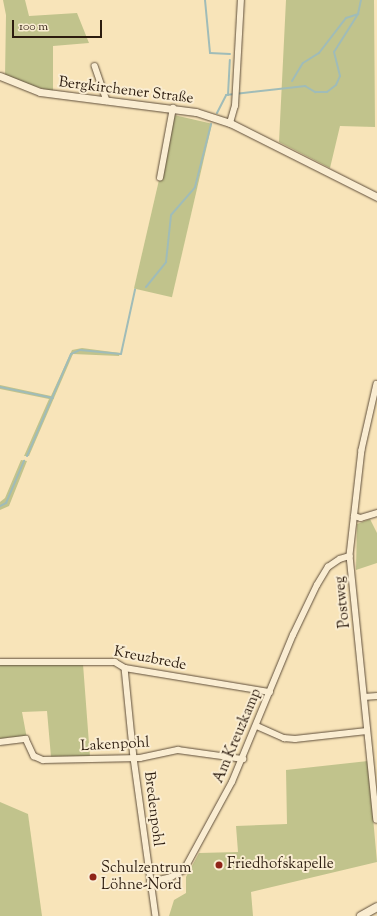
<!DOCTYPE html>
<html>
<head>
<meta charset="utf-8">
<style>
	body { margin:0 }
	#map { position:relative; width:377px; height:916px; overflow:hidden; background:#f8e4b9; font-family:"Sorts Mill Goudy",serif }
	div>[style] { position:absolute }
	.green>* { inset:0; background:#c1c38c; transform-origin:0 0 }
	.stream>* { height:2px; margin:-1px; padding:0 1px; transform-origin:1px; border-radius:1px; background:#a0bcb8 }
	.roads { filter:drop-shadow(0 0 1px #5f4e3a) drop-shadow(0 0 1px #5f4e3a) }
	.minor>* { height:5.5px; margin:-2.75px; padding:0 2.75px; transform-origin:2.75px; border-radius:2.75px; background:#faedd2 }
	.tertiary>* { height:7px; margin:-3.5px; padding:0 3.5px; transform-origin:3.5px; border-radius:3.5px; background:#faedd2 }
	.secondary>* { height:8px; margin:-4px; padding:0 4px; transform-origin:4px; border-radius:4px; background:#faedd2 }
	.dots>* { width:11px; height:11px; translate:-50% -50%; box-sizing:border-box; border:2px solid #faedd2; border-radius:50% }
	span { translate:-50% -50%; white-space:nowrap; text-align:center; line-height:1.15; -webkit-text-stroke:4px #faedd2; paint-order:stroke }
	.street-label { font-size:15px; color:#2c1c0f }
	.poi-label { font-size:15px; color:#2c1c0f }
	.left { translate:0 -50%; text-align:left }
	.scale { position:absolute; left:12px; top:20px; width:90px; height:18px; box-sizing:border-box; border:2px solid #2c1c0f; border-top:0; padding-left:5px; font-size:12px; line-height:14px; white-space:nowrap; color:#2c1c0f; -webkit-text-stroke:3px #faedd2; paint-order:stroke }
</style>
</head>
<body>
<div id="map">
	<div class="green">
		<div style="clip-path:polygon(3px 0,25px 0,29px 16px,77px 13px,89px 43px,53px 46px,53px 92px,5px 77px,6px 15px)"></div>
		<div style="clip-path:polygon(286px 0,374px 0,375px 127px,340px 126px,330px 168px,279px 142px)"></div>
		<div style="left:174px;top:115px;width:39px;height:178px;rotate:13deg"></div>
		<div style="clip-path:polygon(82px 348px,120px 353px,119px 356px,73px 354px,29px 456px,24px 456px,49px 399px,0 389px,0 385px,51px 396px,72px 350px)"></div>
		<div style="clip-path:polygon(21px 460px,27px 461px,9px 506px,0 510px,0 502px,5px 498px)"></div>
		<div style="clip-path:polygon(370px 519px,377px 533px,377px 563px,356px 570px,357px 524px)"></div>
		<div style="clip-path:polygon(0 664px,83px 664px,90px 757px,51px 757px,47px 711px,22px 712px,27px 739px,10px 737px,0 740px)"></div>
		<div style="clip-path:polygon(368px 761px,377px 862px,251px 892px,253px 916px,169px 916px,174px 900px,186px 893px,186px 877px,199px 853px,238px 852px,236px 826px,287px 824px,286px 770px)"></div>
		<div style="clip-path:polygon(0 802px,28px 814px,42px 916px,0 916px)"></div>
	</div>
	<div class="stream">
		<div style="left:205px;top:0;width:53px;rotate:84.6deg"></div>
		<div style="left:210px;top:53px;width:20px;rotate:3deg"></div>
		<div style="left:292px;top:81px;width:21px;rotate:-59deg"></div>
		<div style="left:303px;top:63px;width:19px;rotate:-32deg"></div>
		<div style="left:319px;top:53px;width:44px;rotate:-52.4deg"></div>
		<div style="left:346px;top:18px;width:13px;rotate:-18deg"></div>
		<div style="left:228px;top:95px;width:35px;rotate:-87deg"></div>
		<div style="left:217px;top:113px;width:20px;rotate:-63deg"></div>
		<div style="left:226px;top:95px;width:80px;rotate:-6.5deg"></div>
		<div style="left:305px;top:86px;width:12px;rotate:31deg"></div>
		<div style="left:315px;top:92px;width:12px"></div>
		<div style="left:327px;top:92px;width:11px;rotate:-38deg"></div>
		<div style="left:336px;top:85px;width:10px;rotate:-66deg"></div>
		<div style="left:340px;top:76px;width:25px;rotate:-104deg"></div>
		<div style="left:334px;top:52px;width:45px;rotate:-57.7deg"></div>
		<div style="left:358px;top:14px;width:14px;rotate:-78deg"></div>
		<div style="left:146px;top:287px;width:32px;rotate:-51deg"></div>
		<div style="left:166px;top:262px;width:47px;rotate:-83.9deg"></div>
		<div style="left:171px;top:215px;width:37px;rotate:-49deg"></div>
		<div style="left:195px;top:187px;width:65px;rotate:-75.7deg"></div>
		<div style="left:0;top:387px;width:54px;rotate:11.7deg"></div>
		<div style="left:27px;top:456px;width:111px;rotate:-66.7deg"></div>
		<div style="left:71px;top:354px;width:10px;rotate:-24deg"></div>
		<div style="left:80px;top:350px;width:41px;rotate:5.6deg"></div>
		<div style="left:121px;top:354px;width:66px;rotate:-77.7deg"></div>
		<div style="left:0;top:506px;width:7px;rotate:-27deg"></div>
		<div style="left:6px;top:503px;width:46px;rotate:-66.8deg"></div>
	</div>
	<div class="roads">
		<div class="minor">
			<div style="left:95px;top:66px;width:37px;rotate:71deg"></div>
			<div style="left:230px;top:123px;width:18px;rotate:-74deg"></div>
			<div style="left:235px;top:106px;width:106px;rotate:-86.8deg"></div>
			<div style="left:160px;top:178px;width:71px;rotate:-79.5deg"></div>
			<div style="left:377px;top:384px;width:68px;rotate:102.8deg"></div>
			<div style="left:362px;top:450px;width:107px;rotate:96.5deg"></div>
			<div style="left:350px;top:556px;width:265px;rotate:84.2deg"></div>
			<div style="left:354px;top:516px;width:7px;rotate:16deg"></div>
			<div style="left:361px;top:518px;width:17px;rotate:-17deg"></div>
			<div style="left:0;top:662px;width:115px"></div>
			<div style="left:115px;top:662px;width:12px;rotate:31deg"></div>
			<div style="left:125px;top:668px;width:147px;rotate:9.4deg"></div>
			<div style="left:125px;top:668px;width:90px;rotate:84.3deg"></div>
			<div style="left:134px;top:758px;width:160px;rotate:82.1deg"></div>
			<div style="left:364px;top:697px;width:13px;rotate:-4deg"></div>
			<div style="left:257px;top:726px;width:30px;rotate:24deg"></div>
			<div style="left:284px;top:738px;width:11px;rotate:5deg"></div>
			<div style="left:295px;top:739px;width:72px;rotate:-6.3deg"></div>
			<div style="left:0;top:742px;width:26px;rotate:-7deg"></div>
			<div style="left:26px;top:739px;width:19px;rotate:65deg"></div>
			<div style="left:34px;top:756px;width:10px;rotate:24deg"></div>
			<div style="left:43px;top:760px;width:97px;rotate:-1.2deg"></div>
			<div style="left:140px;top:758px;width:39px;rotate:-12deg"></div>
			<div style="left:178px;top:750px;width:66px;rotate:7.9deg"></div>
			<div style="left:150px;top:882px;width:22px;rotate:-13deg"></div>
			<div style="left:171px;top:877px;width:15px;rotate:-28deg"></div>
			<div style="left:184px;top:870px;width:100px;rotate:-61.4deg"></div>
			<div style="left:232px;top:782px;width:159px;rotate:-67.5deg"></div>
			<div style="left:293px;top:635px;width:55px;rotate:-64.4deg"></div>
			<div style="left:317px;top:585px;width:21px;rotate:-59deg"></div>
			<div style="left:328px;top:567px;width:14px;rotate:-34deg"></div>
			<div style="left:340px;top:559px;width:10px;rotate:-17deg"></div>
		</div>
		<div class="tertiary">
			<div style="left:0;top:76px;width:43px;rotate:21.8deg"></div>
			<div style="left:40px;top:92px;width:157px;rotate:7.3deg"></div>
			<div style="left:196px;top:112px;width:36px;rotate:18deg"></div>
			<div style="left:230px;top:123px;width:165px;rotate:26.7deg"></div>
		</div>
		<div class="secondary">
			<div style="left:361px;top:916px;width:18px;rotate:-29deg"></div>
		</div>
	</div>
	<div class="dots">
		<div style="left:219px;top:865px;background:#8f2418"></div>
		<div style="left:93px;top:877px;background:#8f2418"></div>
	</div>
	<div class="street-label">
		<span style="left:126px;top:91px;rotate:7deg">Bergkirchener Straße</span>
		<span style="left:343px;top:602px;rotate:-96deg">Postweg</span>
		<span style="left:150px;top:659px;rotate:11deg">Kreuzbrede</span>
		<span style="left:238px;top:736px;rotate:-67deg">Am Kreuzkamp</span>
		<span style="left:115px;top:745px;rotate:-3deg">Lakenpohl</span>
		<span style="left:153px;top:809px;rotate:83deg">Bredenpohl</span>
	</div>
	<div class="poi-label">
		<span class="left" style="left:227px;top:865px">Friedhofskapelle</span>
		<span class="left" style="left:101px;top:877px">Schulzentrum<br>Löhne-Nord</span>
	</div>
	<div class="scale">100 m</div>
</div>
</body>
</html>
